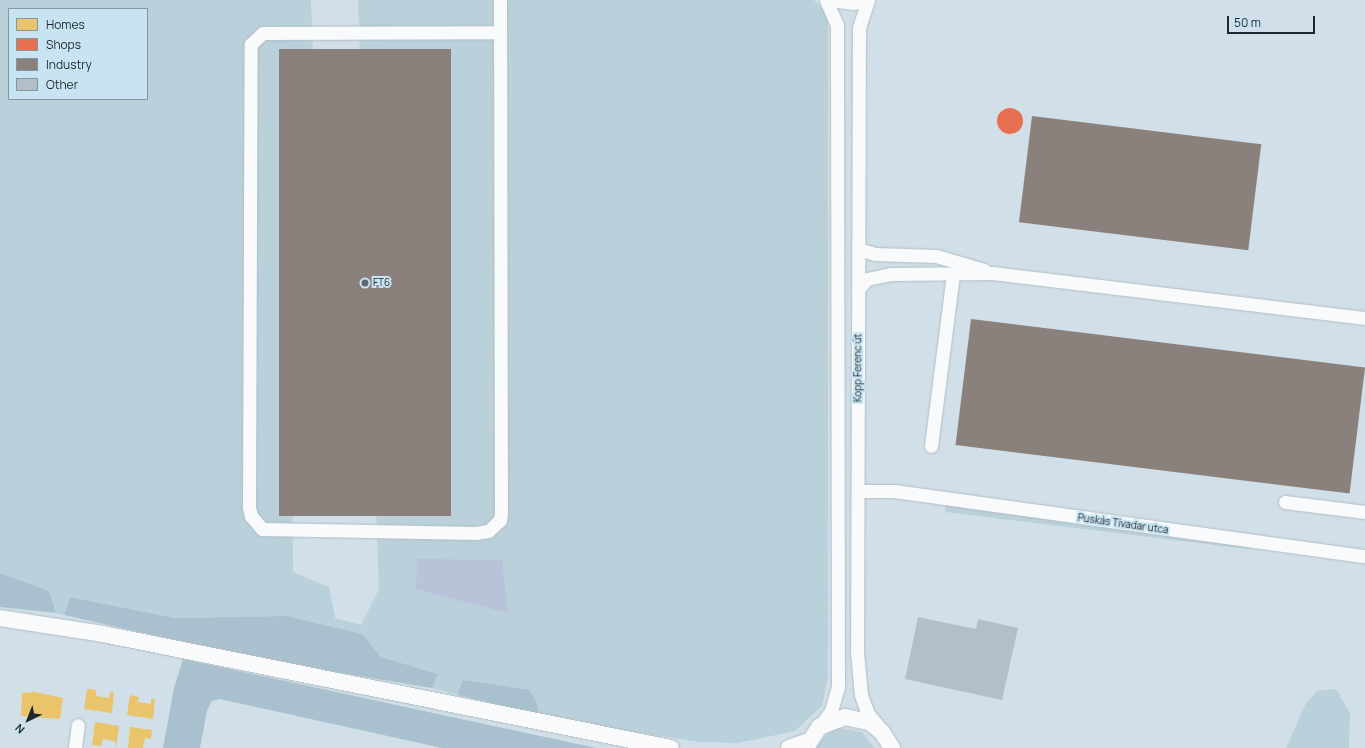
<!DOCTYPE html>
<html>
<head>
<meta charset="utf-8">
<style>
	body { margin:0 }
	#map { position:relative; width:1365px; height:748px; overflow:hidden; background:#d1e0e8; font-family:Manrope,sans-serif }
	div>[style] { position:absolute }
	.green>* { inset:0; background:#bad0da; transform-origin:0 0 }
	.forest>* { inset:0; background:#a9c1ce }
	.water>* { inset:0; background:#b8c2d9 }
	.homes>* { inset:0; background:#e9c46a }
	.shops>* { inset:0; background:#e76f51 }
	.round { border-radius:50% }
	.industry>* { inset:0; background:#8a817c; transform-origin:0 0 }
	.building>* { inset:0; background:#b4bec7 }
	.roads { filter:drop-shadow(0 0 1px #b2bec4) drop-shadow(0 0 1px #b2bec4) }
	.minor>* { height:13px; margin:-6.5px; padding:0 6.5px; transform-origin:6.5px; border-radius:6.5px; background:#f8fafc }
	.major>* { height:16px; margin:-8px; padding:0 8px; transform-origin:8px; border-radius:8px; background:#f8fafc }
	.dots>* { width:11px; height:11px; translate:-50% -50%; box-sizing:border-box; border:2px solid #c8e3f1; border-radius:50% }
	span { translate:-50% -50%; white-space:nowrap; text-align:center; line-height:1.15; -webkit-text-stroke:4px #c8e3f1; paint-order:stroke }
	.poi-label { font-size:10px; color:#1d282d }
	.left { translate:0 -50%; text-align:left }
	.street-label { font-size:10px; color:#1d282d }
	.legend { position:absolute; left:8px; top:8px; width:140px; height:92px; box-sizing:border-box; background:#c8e3f1; border:1px solid #8498a3; margin:0; padding:5px 7px; list-style:none; font-size:12px; color:#1d282d }
	.legend li { display:flex; align-items:center; gap:8px; height:20px }
	.legend b { width:20px; border:1px solid #8498a3 }
	.north { position:absolute; left:8px; top:700px; width:40px; height:40px; -webkit-text-stroke:3px #c8e3f1; paint-order:stroke; rotate:223deg; font-size:11px; font-weight:700; line-height:16px; text-align:center; color:#1d282d }
	.north::after { content:''; display:block; margin:auto; width:14px; height:18px; background:#1d282d; clip-path:polygon(50% 0,100% 100%,50% 72%,0 100%) }
	.scale { position:absolute; left:1227px; top:16px; width:88px; height:18px; box-sizing:border-box; border:2px solid #1d282d; border-top:0; padding-left:5px; font-size:12px; line-height:14px; white-space:nowrap; color:#1d282d; -webkit-text-stroke:3px #c8e3f1; paint-order:stroke }
</style>
</head>
<body>
<div id="map">
	<div class="green">
		<div style="clip-path:polygon(evenodd,0 0,311px 0,320px 239px,291px 303px,293px 572px,329px 587px,335px 618px,361px 625px,379px 589px,358px 0,814px 0,828px 14px,828px 678px,822px 706px,795px 731px,738px 743px,700px 742px,615px 729px,538px 714px,464px 680px,457px 695px,432px 688px,438px 674px,381px 657px,361px 634px,287px 616px,175px 618px,70px 597px,64px 615px,56px 613px,49px 591px,0 573px,0 0,9px 9px,147px 9px,147px 99px,9px 99px,9px 9px)"></div>
		<div style="left:946px;top:505px;width:307px;height:7px;rotate:7deg"></div>
		<div style="clip-path:polygon(1336px 689px,1350px 713px,1349px 748px,1286px 748px,1305px 705px,1317px 691px)"></div>
		<div style="clip-path:polygon(840px 728px,862px 732px,875px 748px,815px 748px,829px 732px)"></div>
	</div>
	<div class="forest">
		<div style="clip-path:polygon(0 573px,49px 591px,56px 613px,0 607px)"></div>
		<div style="clip-path:polygon(70px 597px,175px 618px,287px 616px,362px 634px,381px 657px,438px 674px,432px 688px,268px 661px,64px 615px)"></div>
		<div style="clip-path:polygon(183px 659px,596px 748px,442px 748px,220px 699px,212px 701px,207px 711px,200px 748px,163px 748px,174px 688px)"></div>
		<div style="clip-path:polygon(463px 680px,529px 690px,537px 703px,538px 714px,457px 695px)"></div>
	</div>
	<div class="water">
		<div style="clip-path:polygon(417px 559px,502px 560px,508px 613px,416px 589px)"></div>
	</div>
	<div class="homes">
		<div style="clip-path:polygon(87px 689px,96px 690px,96px 696px,109px 698px,110px 692px,114px 693px,112px 713px,84px 709px)"></div>
		<div style="clip-path:polygon(35px 692px,63px 698px,60px 719px,21px 716px,22px 693px)"></div>
		<div style="clip-path:polygon(130px 695px,139px 697px,138px 702px,151px 704px,151px 699px,155px 699px,153px 719px,127px 715px)"></div>
		<div style="clip-path:polygon(95px 722px,119px 726px,116px 748px,115px 741px,103px 739px,101px 746px,92px 745px)"></div>
		<div style="clip-path:polygon(130px 727px,152px 730px,151px 739px,145px 738px,143px 748px,128px 748px)"></div>
	</div>
	<div class="shops">
		<div class="round" style="left:997px;top:108px;width:26px;height:26px"></div>
	</div>
	<div class="industry">
		<div style="left:279px;top:49px;width:172px;height:467px"></div>
		<div style="left:1032px;top:116px;width:231px;height:107px;rotate:7deg"></div>
		<div style="left:971px;top:319px;width:397px;height:127px;rotate:7deg"></div>
	</div>
	<div class="building">
		<div style="clip-path:polygon(918px 617px,976px 629px,978px 619px,1018px 628px,1002px 700px,905px 679px)"></div>
	</div>
	<div class="roads">
		<div class="minor">
			<div style="left:500px;top:0;width:514px;rotate:89.89deg"></div>
			<div style="left:501px;top:514px;width:6px;rotate:99deg"></div>
			<div style="left:500px;top:520px;width:16px;rotate:137deg"></div>
			<div style="left:488px;top:531px;width:12px;rotate:171deg"></div>
			<div style="left:476px;top:533px;width:214px;rotate:-178.9deg"></div>
			<div style="left:262px;top:529px;width:17px;rotate:-130deg"></div>
			<div style="left:251px;top:516px;width:9px;rotate:-103deg"></div>
			<div style="left:249px;top:507px;width:463px;rotate:-89.8deg"></div>
			<div style="left:251px;top:44px;width:16px;rotate:-43deg"></div>
			<div style="left:263px;top:33px;width:237px;rotate:-0.2deg"></div>
			<div style="left:830px;top:0;width:24px;rotate:7deg"></div>
			<div style="left:854px;top:3px;width:10px;rotate:-17deg"></div>
			<div style="left:868px;top:0;width:29px;rotate:108deg"></div>
			<div style="left:859px;top:28px;width:624px;rotate:90.18deg"></div>
			<div style="left:857px;top:652px;width:43px;rotate:84.7deg"></div>
			<div style="left:861px;top:695px;width:20px;rotate:70deg"></div>
			<div style="left:868px;top:714px;width:17px;rotate:50deg"></div>
			<div style="left:858px;top:249px;width:18px;rotate:16deg"></div>
			<div style="left:875px;top:254px;width:61px;rotate:1.9deg"></div>
			<div style="left:936px;top:256px;width:50px;rotate:16.3deg"></div>
			<div style="left:858px;top:289px;width:13px;rotate:-48deg"></div>
			<div style="left:867px;top:279px;width:25px;rotate:-12deg"></div>
			<div style="left:891px;top:274px;width:102px;rotate:-0.6deg"></div>
			<div style="left:993px;top:273px;width:375px;rotate:6.9deg"></div>
			<div style="left:931px;top:446px;width:172px;rotate:-82.7deg"></div>
			<div style="left:858px;top:491px;width:36px"></div>
			<div style="left:894px;top:491px;width:475px;rotate:7.9deg"></div>
			<div style="left:1285px;top:502px;width:81px;rotate:7.1deg"></div>
			<div style="left:819px;top:727px;width:20px;rotate:-53deg"></div>
			<div style="left:831px;top:711px;width:25px;rotate:-74deg"></div>
			<div style="left:838px;top:687px;width:662px;rotate:-90.09deg"></div>
			<div style="left:837px;top:25px;width:27px;rotate:-114deg"></div>
			<div style="left:75px;top:748px;width:23px;rotate:-83deg"></div>
		</div>
		<div class="major">
			<div style="left:0;top:618px;width:104px;rotate:8.8deg"></div>
			<div style="left:103px;top:634px;width:579px;rotate:11.35deg"></div>
			<div style="left:789px;top:748px;width:20px;rotate:-20deg"></div>
			<div style="left:806px;top:748px;width:25px;rotate:-58deg"></div>
			<div style="left:819px;top:727px;width:28px;rotate:-21deg"></div>
			<div style="left:845px;top:717px;width:25px;rotate:12deg"></div>
			<div style="left:869px;top:722px;width:16px;rotate:38deg"></div>
			<div style="left:882px;top:732px;width:19px;rotate:58deg"></div>
		</div>
	</div>
	<div class="dots">
		<div style="left:365px;top:283px;background:#5c686e"></div>
	</div>
	<div class="poi-label">
		<span class="left" style="left:373px;top:283px">FT6</span>
	</div>
	<div class="street-label">
		<span style="left:858px;top:368px;rotate:-90deg">Kopp Ferenc út</span>
		<span style="left:1123px;top:524px;rotate:8deg">Puskás Tivadar utca</span>
	</div>
	<ul class="legend">
	<li><b style="height:11px;background:#e9c46a"></b>Homes</li>
	<li><b style="height:11px;background:#e76f51"></b>Shops</li>
	<li><b style="height:11px;background:#8a817c"></b>Industry</li>
	<li><b style="height:11px;background:#b4bec7"></b>Other</li>
	</ul>
	<div class="north">N</div>
	<div class="scale">50 m</div>
</div>
</body>
</html>
